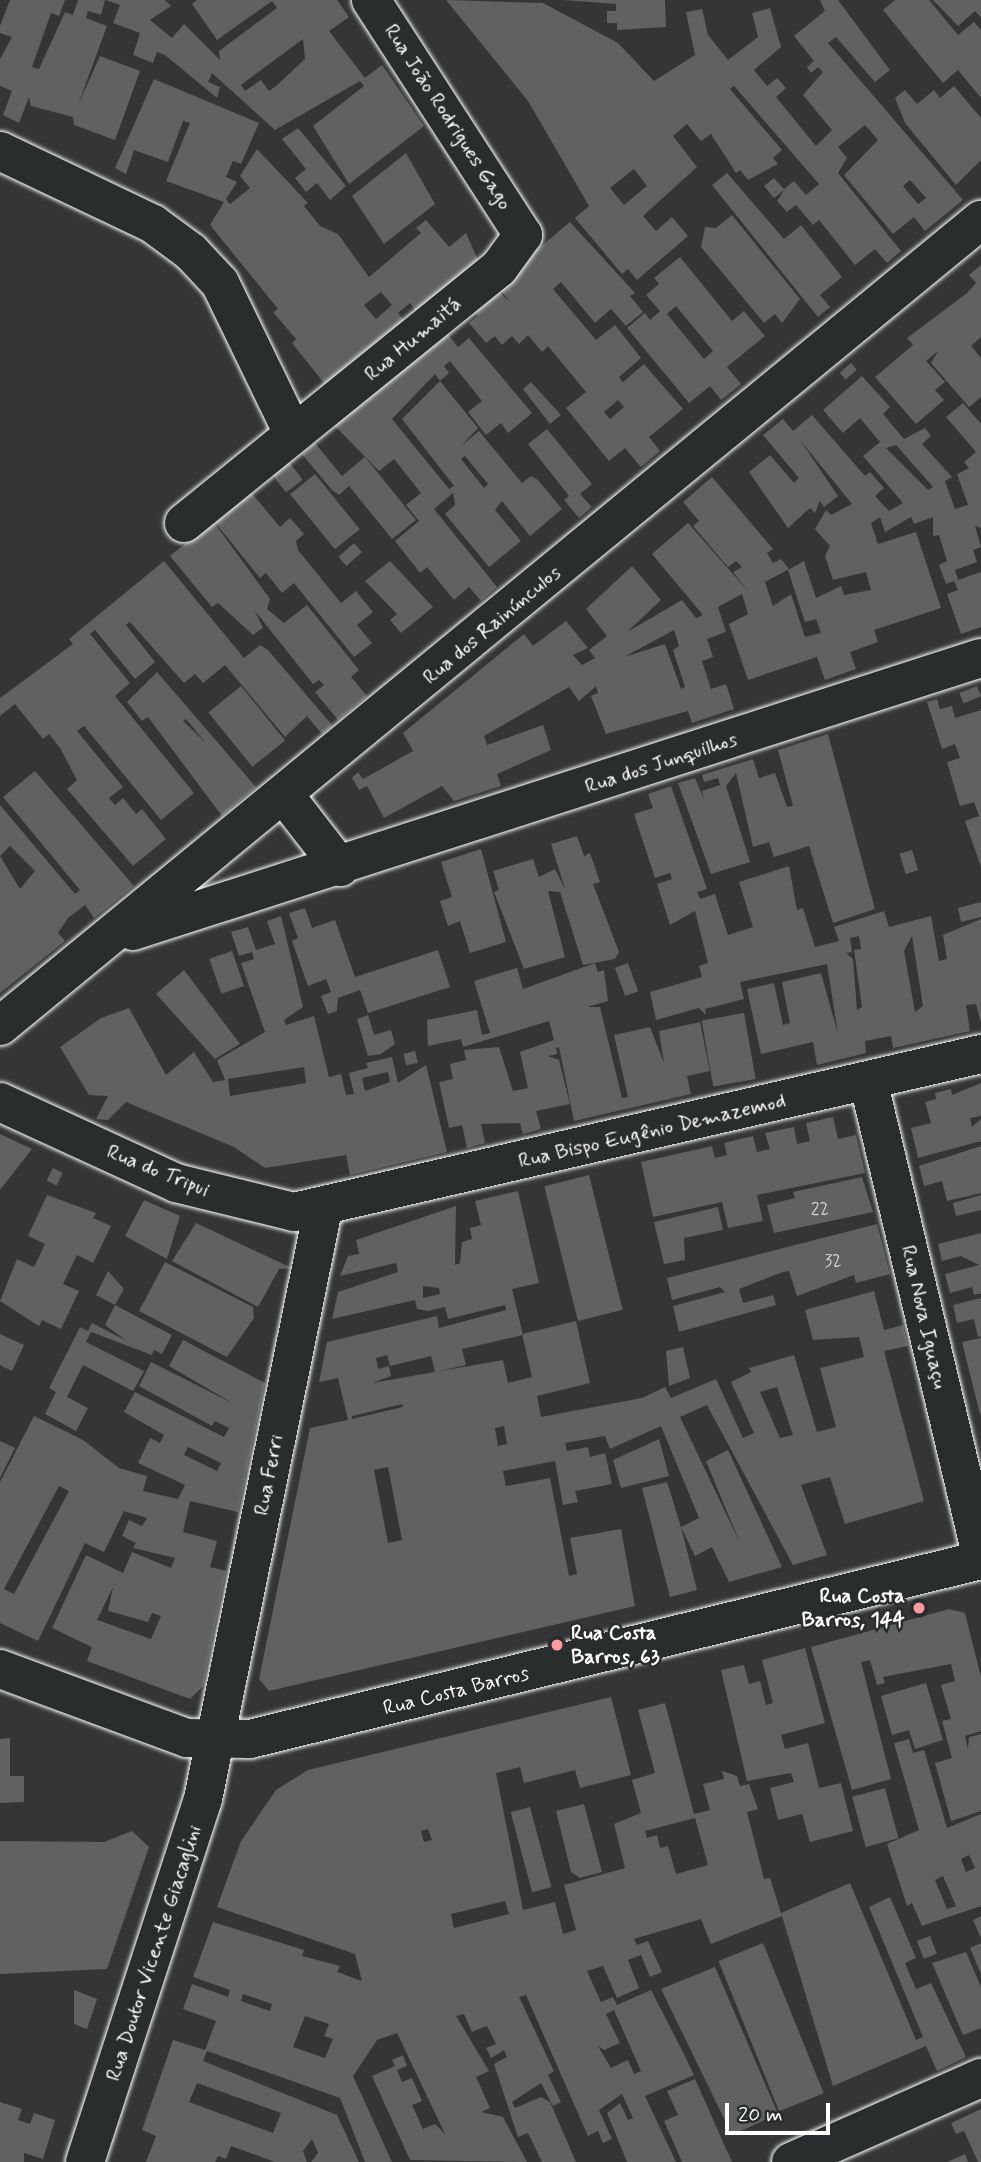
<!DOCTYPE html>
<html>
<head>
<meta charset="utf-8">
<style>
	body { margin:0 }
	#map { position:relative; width:981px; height:2162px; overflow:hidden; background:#333536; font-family:Mynerve,sans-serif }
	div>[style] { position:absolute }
	.building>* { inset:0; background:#5f6162; transform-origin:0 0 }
	.roads { filter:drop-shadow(0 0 2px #fff) drop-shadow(0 0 2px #fff) }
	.minor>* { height:38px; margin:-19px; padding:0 19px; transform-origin:19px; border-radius:19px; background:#2a2d2e }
	.major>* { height:38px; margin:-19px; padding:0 19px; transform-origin:19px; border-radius:19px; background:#2a2d2e }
	.dots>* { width:19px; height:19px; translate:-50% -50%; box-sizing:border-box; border:4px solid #2a2d2e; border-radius:50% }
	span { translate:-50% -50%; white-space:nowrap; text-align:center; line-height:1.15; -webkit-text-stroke:5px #2a2d2e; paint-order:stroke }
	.number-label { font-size:18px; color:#d7d8d8 }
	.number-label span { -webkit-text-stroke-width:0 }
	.street-label { font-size:21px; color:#fff }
	.poi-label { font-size:21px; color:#fff; font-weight:700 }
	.right { translate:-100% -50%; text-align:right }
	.left { translate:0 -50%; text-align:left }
	.scale { position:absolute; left:725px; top:2103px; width:105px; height:32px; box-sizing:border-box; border:4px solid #fff; border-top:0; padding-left:9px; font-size:21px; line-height:24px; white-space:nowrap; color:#fff; -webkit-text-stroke:5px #2a2d2e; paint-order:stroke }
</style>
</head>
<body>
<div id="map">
	<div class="building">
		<div style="clip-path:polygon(10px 0,65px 0,59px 16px,51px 13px,32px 67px,39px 69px,65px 12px,73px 15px,78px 0,105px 0,101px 15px,88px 11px,86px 18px,107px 26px,78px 105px,100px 56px,140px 71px,115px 140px,74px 125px,73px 117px,31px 106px,29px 97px,19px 123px,3px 115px,12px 91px,0 86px,0 59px,12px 37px,0 33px,0 26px)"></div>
		<div style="clip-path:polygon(evenodd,106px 0,165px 0,171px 6px,150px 20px,172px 38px,184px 24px,220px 60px,219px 51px,277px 8px,272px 1px,217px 40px,192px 4px,197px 0,337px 0,349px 17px,329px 31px,365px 78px,382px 65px,424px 126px,349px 184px,313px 126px,364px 86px,360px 81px,275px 130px,212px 73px,208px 82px,220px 87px,217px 98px,165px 55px,157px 52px,153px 63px,133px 55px,140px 33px,113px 23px,120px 5px,106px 0,303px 39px,305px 59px,276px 86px,269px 91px,261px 80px,245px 91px,241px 85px,303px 39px)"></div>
		<div style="clip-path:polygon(evenodd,446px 0,543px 3px,618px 43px,654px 81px,695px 55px,686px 12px,702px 9px,708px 35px,728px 60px,758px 37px,752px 13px,770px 8px,781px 47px,754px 70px,767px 86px,777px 78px,786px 88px,776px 97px,816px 146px,832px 130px,803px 95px,823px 72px,818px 67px,811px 73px,807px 67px,814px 61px,794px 36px,825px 11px,820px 0,838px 0,890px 70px,875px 82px,836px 37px,828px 43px,963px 200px,925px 231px,914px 217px,893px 234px,844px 175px,878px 140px,865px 125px,838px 147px,847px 158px,838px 173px,901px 251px,887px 263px,875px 249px,855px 265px,819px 220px,813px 225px,796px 205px,787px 212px,777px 201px,784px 190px,774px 198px,764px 186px,774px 178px,784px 189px,794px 181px,806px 195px,819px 184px,734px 86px,730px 89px,782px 150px,773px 158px,778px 164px,748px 180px,740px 170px,736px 173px,711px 134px,701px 141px,687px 124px,673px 136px,697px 167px,643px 216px,656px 231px,672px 217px,688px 236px,637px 280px,628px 269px,622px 274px,575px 218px,589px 206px,528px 101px,446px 0,634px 169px,647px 186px,624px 205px,610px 188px,634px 169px,446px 0,910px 180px,926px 198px,918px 204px,903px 186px,910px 180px)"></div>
		<div style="clip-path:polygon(562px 0,665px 0,666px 27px,617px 30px,617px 23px,607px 23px,607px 11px,616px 11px,616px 4px)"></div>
		<div style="clip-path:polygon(895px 0,929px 0,958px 35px,974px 22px,981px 30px,981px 98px,958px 70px,943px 83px,883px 10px)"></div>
		<div style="clip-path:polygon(933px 0,981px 0,981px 18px,975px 11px,958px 26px)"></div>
		<div style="clip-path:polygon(evenodd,154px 79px,259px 123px,241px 164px,233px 161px,226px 177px,237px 182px,226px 199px,230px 204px,250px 188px,240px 176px,257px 149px,308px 203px,304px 206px,320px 226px,338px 234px,369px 277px,421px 233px,416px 228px,426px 220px,449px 247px,466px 233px,478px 260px,417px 313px,410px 303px,398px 313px,410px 327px,332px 393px,292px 343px,296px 339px,273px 312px,278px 309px,210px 225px,224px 202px,166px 181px,190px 123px,183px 121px,168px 162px,134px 150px,126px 174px,115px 168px,154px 79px,381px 292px,392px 305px,376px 319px,364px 305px,381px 292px)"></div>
		<div style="clip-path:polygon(954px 86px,981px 118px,981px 160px,956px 185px,905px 123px,895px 98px,905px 90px,917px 104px,934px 90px,940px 98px)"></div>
		<div style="clip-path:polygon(298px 128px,346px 186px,330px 200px,317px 183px,306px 192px,295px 178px,306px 169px,282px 139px)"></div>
		<div style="clip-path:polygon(406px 153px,435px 204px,384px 244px,352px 196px)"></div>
		<div style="clip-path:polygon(727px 173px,784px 239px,801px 225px,842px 277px,820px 295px,830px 307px,818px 317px,712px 185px)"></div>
		<div style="clip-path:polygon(732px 215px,800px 299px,782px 323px,775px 314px,764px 323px,701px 247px,705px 227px,716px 228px)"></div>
		<div style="clip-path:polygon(evenodd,570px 222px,635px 293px,630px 296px,643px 312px,626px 326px,611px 309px,595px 323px,561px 282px,553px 289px,596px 340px,615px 325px,641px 358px,619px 377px,623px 382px,644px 364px,683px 409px,649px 437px,660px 451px,641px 467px,625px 448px,609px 461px,566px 408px,586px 392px,548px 346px,542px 352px,528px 335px,519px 344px,512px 336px,502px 345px,495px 336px,486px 343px,469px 323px,478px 316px,470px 306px,493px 286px,510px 302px,496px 284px,570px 222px,618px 400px,624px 407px,610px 419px,604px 412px,618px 400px)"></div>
		<div style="clip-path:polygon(evenodd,680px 257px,732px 321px,744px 311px,765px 336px,727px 367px,741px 384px,721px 400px,710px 386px,689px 403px,627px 328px,645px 313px,650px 320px,660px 311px,646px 295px,659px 284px,654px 278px,680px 257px,676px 306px,713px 351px,704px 359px,667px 314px,676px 306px)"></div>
		<div style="clip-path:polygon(981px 265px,981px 337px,971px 346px,981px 358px,981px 397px,969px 407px,931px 363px,938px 351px,926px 361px,945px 382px,935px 390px,944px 400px,916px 424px,875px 377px,913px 345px,907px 338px,967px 293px,976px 283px,969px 275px)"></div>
		<div style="clip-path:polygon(evenodd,443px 328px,458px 347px,469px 338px,532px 413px,508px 433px,501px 423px,486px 435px,468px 412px,482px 401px,450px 361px,444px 366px,449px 373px,440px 381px,435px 374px,392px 419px,449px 489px,454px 486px,402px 419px,440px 381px,478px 428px,461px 446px,479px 431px,522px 483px,531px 476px,538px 480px,562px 509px,530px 536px,502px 501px,495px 510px,521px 541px,489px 567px,445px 514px,455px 505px,453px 493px,434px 509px,497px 587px,481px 601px,469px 587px,454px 600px,427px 567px,420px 573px,395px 541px,419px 521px,406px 505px,421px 493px,394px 459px,379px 471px,332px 423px,443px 328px,465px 456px,488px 484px,484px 488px,461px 459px,465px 456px)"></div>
		<div style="left:851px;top:363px;width:9px;height:15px;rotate:49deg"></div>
		<div style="clip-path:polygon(evenodd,862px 376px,890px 407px,883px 414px,904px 439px,925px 428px,931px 436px,922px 444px,952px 477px,945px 481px,955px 509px,968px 505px,957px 474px,969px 468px,964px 462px,976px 452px,946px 417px,963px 403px,981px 424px,981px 528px,975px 526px,981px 547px,973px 550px,977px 562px,955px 570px,958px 580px,981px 572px,981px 627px,961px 634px,947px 594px,958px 590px,954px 581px,946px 584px,939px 565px,947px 561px,939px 535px,933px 536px,933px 517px,914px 524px,911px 517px,885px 532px,880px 517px,871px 523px,878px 544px,916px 532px,941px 608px,874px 630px,878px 642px,850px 652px,856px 669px,825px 680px,817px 657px,748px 680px,729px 624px,748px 614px,742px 594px,718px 607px,726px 632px,707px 639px,713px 657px,702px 661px,711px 689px,726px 684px,734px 709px,692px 723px,688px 711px,606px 734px,591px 696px,598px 693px,596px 686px,579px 701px,569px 687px,484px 736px,487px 745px,543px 725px,551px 750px,497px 774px,501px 786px,454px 801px,442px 786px,384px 818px,367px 786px,359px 790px,352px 778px,358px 772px,363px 779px,413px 751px,403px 733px,524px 634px,533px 646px,566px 621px,588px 648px,573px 655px,582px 665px,595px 658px,589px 650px,607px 636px,586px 609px,632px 566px,661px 600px,627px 632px,682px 600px,696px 618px,703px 615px,652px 554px,688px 523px,748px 591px,733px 572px,742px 567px,736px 561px,728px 567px,693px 526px,699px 521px,683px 502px,712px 477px,773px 549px,767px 553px,773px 563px,781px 559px,789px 569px,765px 582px,773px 606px,791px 594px,805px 637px,821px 633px,816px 619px,805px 622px,788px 570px,804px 561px,816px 598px,841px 586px,844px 595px,871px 590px,866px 572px,833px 580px,825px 556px,830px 546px,815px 529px,826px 510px,831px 515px,852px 504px,800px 440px,838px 496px,824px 507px,820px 501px,815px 513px,810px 508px,788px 528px,749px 472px,770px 455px,794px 483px,799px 478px,763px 435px,783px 419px,793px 431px,812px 415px,865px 476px,870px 472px,884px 488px,875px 496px,889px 511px,903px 503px,863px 456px,880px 442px,860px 418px,843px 433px,823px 410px,862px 376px,896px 445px,933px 487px,928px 490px,886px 448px,896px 445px,862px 376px,674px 630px,679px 646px,673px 650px,685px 687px,681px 689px,665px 644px,624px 657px,674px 630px)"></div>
		<div style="clip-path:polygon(531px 382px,561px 415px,550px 424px,523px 389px)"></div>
		<div style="clip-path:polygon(547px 429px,592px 484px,580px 494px,592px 507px,579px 518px,564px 500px,569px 496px,528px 444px)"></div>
		<div style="clip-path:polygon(315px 443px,342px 476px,365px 457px,416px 520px,392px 539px,349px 486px,339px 495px,332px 490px,302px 454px)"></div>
		<div style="left:287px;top:459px;width:26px;height:21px;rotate:53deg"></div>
		<div style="left:315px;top:474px;width:71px;height:32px;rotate:51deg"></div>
		<div style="clip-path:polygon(249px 490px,280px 527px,290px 518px,304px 534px,296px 541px,298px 550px,341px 603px,356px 591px,373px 612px,357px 625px,372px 643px,354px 657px,294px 583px,282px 593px,266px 573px,260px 578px,213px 520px)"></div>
		<div style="clip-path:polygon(213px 521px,270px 599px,267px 609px,284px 623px,307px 605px,359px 670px,351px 677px,367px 696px,338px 720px,315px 692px,324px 685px,319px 680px,313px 684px,255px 611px,263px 628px,253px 635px,218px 603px,212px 607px,170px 556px)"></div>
		<div style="left:354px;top:543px;width:12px;height:21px;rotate:48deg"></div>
		<div style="clip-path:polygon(164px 561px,244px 658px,260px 645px,268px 650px,332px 725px,322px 734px,307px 716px,285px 737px,225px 665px,203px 683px,195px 674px,184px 683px,130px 622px,126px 625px,155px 662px,135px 679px,95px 630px,90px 634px,130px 683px,115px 696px,194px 793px,161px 820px,84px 726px,77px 731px,123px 787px,109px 798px,115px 805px,123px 798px,136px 814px,142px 809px,166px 839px,133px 866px,67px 789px,77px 780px,60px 748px,49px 734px,43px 739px,15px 704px,0 716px,0 698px,73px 644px,69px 639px)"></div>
		<div style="clip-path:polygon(390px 561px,433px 607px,401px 633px,390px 620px,397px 614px,365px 581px)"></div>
		<div style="clip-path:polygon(evenodd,157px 672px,256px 787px,222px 816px,148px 717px,142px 721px,127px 702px,157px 672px,186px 719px,205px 742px,183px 721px,186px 719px)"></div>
		<div style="left:241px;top:686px;width:70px;height:42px;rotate:51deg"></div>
		<div style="left:977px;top:686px;width:11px;height:19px;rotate:68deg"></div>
		<div style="clip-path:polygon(937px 699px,940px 709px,952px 706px,955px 718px,981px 710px,981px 867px,965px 821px,979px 816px,974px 802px,960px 806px,947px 762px,960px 758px,955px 744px,942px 749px,927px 702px)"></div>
		<div style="clip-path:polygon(828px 734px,875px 909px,833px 923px,809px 846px,774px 857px,769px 842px,753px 847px,736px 773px,726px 786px,750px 862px,711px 874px,678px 783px,695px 778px,704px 799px,702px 791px,720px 785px,718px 778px,704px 782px,702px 775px,753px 759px,759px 778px,775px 773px,787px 807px,793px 806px,778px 750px)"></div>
		<div style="clip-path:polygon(35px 771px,134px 886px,94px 918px,85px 905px,68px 918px,58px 933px,65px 941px,0 993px,0 856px,20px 889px,35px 871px,10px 846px,0 856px,0 805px,75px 894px,80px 890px,3px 797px)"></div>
		<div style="clip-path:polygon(evenodd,671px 786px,707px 889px,697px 892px,700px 899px,715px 894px,728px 935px,753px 927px,739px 882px,789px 866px,797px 910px,803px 908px,815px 947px,839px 941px,834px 927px,884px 911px,889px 927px,931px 916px,939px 961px,947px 959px,943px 935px,981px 919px,981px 1023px,976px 1004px,966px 1005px,970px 1031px,893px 1048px,891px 1036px,865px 1041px,866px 1053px,817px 1065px,813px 1042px,761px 1054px,747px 989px,774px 983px,783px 1025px,790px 1023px,782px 982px,821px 973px,838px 1034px,827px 964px,740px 982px,744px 999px,705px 1009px,706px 1015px,699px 1008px,656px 1020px,650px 992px,702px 977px,699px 966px,708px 963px,695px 911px,670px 925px,657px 884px,672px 879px,670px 873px,655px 878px,634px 814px,653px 808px,648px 794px,671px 786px,859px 936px,861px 949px,854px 950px,862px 1007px,857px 1010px,853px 959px,846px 953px,852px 952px,850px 938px,859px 936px,671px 786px,912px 936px,923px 1006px,915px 1012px,904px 951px,912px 936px)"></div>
		<div style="clip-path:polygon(577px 836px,584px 856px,590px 853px,600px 882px,593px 884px,619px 952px,615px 959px,583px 965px,560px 892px,548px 891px,565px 957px,524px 969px,494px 892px,499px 890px,493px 871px,533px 859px,539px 877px,555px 869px,565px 889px,551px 844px)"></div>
		<div style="clip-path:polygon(481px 849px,506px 942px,470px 953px,460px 921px,448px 926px,440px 901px,452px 897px,441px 862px)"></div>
		<div style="left:912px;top:850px;width:21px;height:13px;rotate:73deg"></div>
		<div style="clip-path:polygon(981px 902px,981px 917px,961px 922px,958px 908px)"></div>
		<div style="clip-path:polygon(305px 908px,312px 928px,335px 920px,355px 977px,438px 950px,450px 987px,368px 1013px,360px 990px,338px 998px,337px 1011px,328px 1014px,321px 996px,331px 992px,326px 979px,308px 986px,292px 941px,298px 938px,289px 913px)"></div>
		<div style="clip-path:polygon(evenodd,281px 916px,303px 1007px,284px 1020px,286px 1025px,314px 1016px,329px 1077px,341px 1074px,346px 1095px,354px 1094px,349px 1073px,368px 1068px,366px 1063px,392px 1057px,398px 1083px,426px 1065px,447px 1152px,350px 1175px,346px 1155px,265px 1168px,234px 1147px,126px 1102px,108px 1120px,96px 1119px,108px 1096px,89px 1095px,60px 1047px,101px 1018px,129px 1008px,166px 1075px,194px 1052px,213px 1082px,225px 1080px,217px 1060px,265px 1032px,241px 963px,254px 959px,252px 952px,239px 956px,231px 932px,248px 927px,256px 950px,275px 944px,267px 921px,281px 916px,304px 1067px,306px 1083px,230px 1096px,228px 1079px,304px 1067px,281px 916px,388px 1072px,390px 1082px,365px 1091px,362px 1078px,388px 1072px)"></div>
		<div style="left:232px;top:951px;width:37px;height:24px;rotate:71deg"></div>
		<div style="clip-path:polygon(595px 963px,598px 972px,604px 970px,608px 1001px,587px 1007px,600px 1007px,622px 1098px,628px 1097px,614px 1035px,650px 1027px,664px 1063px,659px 1031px,700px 1022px,710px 1071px,687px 1076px,691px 1094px,574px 1121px,559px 1047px,556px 1048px,557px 1054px,548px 1056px,559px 1060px,570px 1104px,536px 1111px,541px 1129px,523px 1134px,520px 1123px,481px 1124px,485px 1143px,467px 1148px,462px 1125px,449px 1128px,439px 1082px,453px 1079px,450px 1064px,466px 1060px,464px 1050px,499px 1047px,513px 1091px,528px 1088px,520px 1052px,554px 1040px,549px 1021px,463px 1047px,461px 1039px,428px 1046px,427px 1020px,477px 1010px,482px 1035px,490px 1033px,474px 981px,517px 968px,523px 989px)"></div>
		<div style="left:628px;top:963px;width:30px;height:14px;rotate:70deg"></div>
		<div style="clip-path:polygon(184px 970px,240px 1044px,215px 1059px,156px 994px)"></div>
		<div style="left:744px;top:1013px;width:67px;height:43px;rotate:80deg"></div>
		<div style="clip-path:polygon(368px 1015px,374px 1035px,391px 1030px,395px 1044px,381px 1054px,368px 1056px,357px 1019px)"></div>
		<div style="left:415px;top:1051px;width:12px;height:12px;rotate:76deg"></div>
		<div style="clip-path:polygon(981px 1083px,981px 1116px,970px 1118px,972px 1127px,981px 1119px,981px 1141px,918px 1158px,911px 1128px,931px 1123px,925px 1102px,936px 1099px,935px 1093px,951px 1089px,952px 1095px)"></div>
		<div style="clip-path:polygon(833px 1117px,838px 1139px,856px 1135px,865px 1173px,757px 1195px,763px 1221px,728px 1228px,722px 1202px,653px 1217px,641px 1162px,712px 1146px,715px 1158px,727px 1155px,724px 1143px,753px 1136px,757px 1152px,770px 1149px,765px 1133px,794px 1127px,797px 1144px,810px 1141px,806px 1123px)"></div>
		<div style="clip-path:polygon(0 1134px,32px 1149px,0 1190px)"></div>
		<div style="clip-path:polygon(981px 1146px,981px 1193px,947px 1201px,942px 1181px,924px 1186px,919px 1166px)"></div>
		<div style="left:53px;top:1168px;width:11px;height:14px;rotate:27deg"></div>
		<div style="left:589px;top:1175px;width:139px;height:46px;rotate:76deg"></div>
		<div style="clip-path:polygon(862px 1177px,873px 1212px,774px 1233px,767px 1205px,795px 1198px,793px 1192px)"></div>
		<div style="clip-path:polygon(evenodd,518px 1191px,539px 1283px,512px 1289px,523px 1335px,462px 1349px,466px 1365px,435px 1372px,431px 1356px,390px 1366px,387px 1355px,376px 1358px,378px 1369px,389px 1366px,391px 1376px,372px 1383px,503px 1360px,508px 1383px,532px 1377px,522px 1334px,576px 1321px,590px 1383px,537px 1396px,541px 1417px,642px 1398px,665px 1387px,671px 1398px,716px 1379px,743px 1438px,754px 1433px,731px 1382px,751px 1372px,749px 1368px,794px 1355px,817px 1432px,836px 1427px,820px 1368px,864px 1357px,859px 1337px,813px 1340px,805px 1310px,874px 1291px,884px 1330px,903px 1325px,908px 1346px,884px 1351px,924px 1501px,845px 1524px,830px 1477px,801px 1485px,827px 1555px,793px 1565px,707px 1405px,680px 1417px,740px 1543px,706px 1461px,728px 1450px,782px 1567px,729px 1582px,712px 1547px,695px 1556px,681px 1527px,697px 1590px,670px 1597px,642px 1488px,667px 1482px,681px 1527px,699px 1518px,661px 1426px,610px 1449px,605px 1436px,565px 1443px,567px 1451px,588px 1447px,590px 1457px,605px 1453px,612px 1484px,575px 1491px,578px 1502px,563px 1505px,555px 1461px,503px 1471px,506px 1486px,550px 1478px,569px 1576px,577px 1574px,570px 1538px,621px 1529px,635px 1606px,269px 1691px,259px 1679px,310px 1428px,348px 1420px,338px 1378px,319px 1382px,327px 1342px,437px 1316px,439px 1328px,506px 1310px,505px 1305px,448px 1319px,445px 1307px,428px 1311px,417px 1309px,415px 1300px,332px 1319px,338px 1292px,398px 1272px,396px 1263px,340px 1276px,348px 1256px,359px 1254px,356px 1240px,456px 1206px,455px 1265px,460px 1263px,462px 1242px,472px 1239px,470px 1228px,481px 1225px,475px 1201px,518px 1191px,423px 1286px,439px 1288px,440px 1294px,423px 1298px,423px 1286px,518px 1191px,777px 1387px,793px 1435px,780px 1438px,760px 1392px,777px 1387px,518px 1191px,402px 1404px,403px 1407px,352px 1419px,352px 1416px,402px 1404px,518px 1191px,504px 1426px,507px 1444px,498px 1446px,495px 1428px,504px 1426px,518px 1191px,388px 1467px,402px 1540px,388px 1543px,374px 1470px,388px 1467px)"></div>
		<div style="clip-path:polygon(47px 1195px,96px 1213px,93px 1218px,111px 1226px,93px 1263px,77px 1255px,63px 1284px,79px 1291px,61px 1329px,42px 1320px,39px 1326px,0 1301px,17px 1259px,34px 1267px,45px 1244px,28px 1236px)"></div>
		<div style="clip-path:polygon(981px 1195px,981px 1210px,956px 1216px,953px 1203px)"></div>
		<div style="clip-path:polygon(144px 1200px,180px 1216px,167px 1259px,125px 1236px)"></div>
		<div style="clip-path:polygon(718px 1207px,723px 1230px,684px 1238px,685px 1260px,664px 1264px,654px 1222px)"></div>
		<div style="clip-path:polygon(196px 1223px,292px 1268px,279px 1269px,258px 1307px,172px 1261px)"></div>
		<div style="clip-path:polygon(877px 1224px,890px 1274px,856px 1283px,854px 1275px,797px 1296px,789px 1271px,783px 1272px,739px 1289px,743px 1303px,773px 1295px,776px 1305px,679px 1332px,673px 1306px,725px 1292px,720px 1287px,672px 1300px,667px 1278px)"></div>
		<div style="clip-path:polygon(981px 1233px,981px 1293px,974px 1295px,972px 1287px,950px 1293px,945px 1274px,979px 1265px,961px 1256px,942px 1261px,938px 1244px)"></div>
		<div style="clip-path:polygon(165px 1262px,253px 1307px,254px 1318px,227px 1357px,139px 1311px)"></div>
		<div style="clip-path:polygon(108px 1271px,124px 1289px,115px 1305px,96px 1295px)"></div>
		<div style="clip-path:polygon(981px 1298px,981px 1336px,978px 1337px,974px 1319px,957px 1323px,953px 1305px)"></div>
		<div style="clip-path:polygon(115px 1305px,172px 1335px,162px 1354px,154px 1350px,152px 1355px,91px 1332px,86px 1342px,144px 1371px,133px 1391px,83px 1365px,67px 1397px,88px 1408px,76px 1431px,45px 1414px,56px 1392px,49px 1388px,80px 1327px,88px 1331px,92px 1323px,127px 1341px,105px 1325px)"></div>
		<div style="clip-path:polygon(0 1334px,24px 1345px,12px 1371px,0 1365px)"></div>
		<div style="clip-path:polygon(981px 1338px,981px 1414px,980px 1414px,962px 1342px)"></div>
		<div style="clip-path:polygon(evenodd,183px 1340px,265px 1383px,238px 1512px,190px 1501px,183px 1532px,217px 1541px,210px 1567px,226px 1571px,203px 1686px,190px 1699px,87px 1661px,92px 1647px,52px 1628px,86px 1555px,123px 1573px,132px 1552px,171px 1568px,175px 1558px,133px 1548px,136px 1543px,122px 1536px,129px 1520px,142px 1526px,147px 1518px,124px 1511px,104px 1552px,85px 1543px,38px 1641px,0 1623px,0 1482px,34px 1416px,83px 1440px,119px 1468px,147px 1476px,143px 1491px,178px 1499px,185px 1485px,138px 1463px,150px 1438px,160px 1443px,164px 1435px,124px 1412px,135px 1392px,224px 1437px,229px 1428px,215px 1421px,212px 1426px,139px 1386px,151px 1362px,234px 1404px,169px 1366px,183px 1340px,188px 1447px,221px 1463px,217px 1471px,184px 1455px,188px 1447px,183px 1340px,59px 1486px,69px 1491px,14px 1594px,4px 1589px,59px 1486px,183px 1340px,113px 1587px,108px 1611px,148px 1622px,152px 1613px,161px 1616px,151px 1639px,97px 1620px,113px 1587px)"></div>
		<div style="clip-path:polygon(683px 1347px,690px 1378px,669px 1386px,666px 1351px)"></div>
		<div style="clip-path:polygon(659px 1439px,669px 1476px,621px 1488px,613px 1460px)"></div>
		<div style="clip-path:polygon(0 1441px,15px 1448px,0 1478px)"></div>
		<div style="clip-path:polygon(949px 1609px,965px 1613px,981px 1677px,981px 1731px,965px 1736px,968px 1749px,969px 1737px,981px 1734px,981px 1811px,951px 1821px,935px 1763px,952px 1758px,942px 1721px,951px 1719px,941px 1685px,955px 1681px,951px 1664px,883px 1677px,885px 1683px,877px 1685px,870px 1660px,861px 1662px,891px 1779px,852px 1790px,811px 1647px)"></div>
		<div style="clip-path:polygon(805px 1648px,825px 1723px,781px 1735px,785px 1749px,808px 1743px,819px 1788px,841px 1783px,853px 1831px,810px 1842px,802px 1814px,778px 1820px,770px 1788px,794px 1782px,791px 1773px,747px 1781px,721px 1670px,744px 1665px,749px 1684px,760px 1681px,766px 1705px,773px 1703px,762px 1660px)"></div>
		<div style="clip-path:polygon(926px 1683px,943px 1740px,915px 1749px,909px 1730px,892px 1735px,881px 1696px)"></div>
		<div style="clip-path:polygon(evenodd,611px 1697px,631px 1775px,580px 1788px,575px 1770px,524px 1783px,520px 1767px,496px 1773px,523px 1910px,555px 1902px,563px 1934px,576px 1930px,564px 1885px,625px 1868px,614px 1824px,641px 1813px,632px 1780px,655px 1773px,638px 1710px,665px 1703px,694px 1814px,710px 1810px,703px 1784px,724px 1779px,722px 1771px,737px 1776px,740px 1786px,749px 1784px,758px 1809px,747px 1812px,764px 1879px,770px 1878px,781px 1913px,850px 1883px,916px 2040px,923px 2037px,869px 1907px,890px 1897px,916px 1958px,905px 1963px,916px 1989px,931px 1983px,966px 2057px,937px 2071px,926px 2046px,833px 2086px,782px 1916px,711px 1944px,701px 1919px,634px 1939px,637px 1945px,648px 1941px,662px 1972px,650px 1977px,641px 1955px,628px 1960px,639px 1988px,617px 1998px,603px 1966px,587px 1971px,601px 2002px,613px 1997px,617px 2005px,651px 1990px,683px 2052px,694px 2075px,645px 2096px,676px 2162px,627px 2162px,607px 2113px,620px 2103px,628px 2120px,633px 2118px,622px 2094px,599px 2110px,612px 2139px,603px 2143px,598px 2131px,588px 2136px,526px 1995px,519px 1997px,554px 2071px,548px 2075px,561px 2102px,553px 2106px,541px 2083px,512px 2102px,515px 2108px,541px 2097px,550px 2102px,576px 2162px,542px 2162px,528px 2133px,518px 2137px,494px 2064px,507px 2057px,504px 2050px,491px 2058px,486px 2048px,496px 2044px,487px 2026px,472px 2032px,464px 2014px,456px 2016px,489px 2071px,476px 2077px,490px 2108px,481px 2112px,503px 2117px,527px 2162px,410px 2160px,372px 2076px,395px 2066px,392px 2060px,403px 2055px,407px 2066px,397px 2070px,402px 2082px,412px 2078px,422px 2101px,412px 2105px,423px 2129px,435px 2124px,445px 2134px,397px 2033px,377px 2040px,353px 2076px,392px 2162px,365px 2162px,340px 2098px,207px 2051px,203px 2061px,337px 2115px,359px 2162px,311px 2162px,318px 2153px,312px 2139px,303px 2151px,307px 2162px,275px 2162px,231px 2146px,226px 2159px,218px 2156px,215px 2162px,146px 2162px,156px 2136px,142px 2130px,173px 2040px,205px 2050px,216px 2021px,183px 2009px,192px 1984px,228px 1997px,230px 1990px,193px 1977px,213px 1922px,304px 1950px,302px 1956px,340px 1966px,337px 1972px,362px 1981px,355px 1954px,217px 1907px,241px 1841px,276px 1790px,308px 1770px,611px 1697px,695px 1818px,708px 1865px,676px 1874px,668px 1846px,660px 1848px,657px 1835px,647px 1838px,645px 1831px,695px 1818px,611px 1697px,428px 1829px,432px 1840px,424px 1842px,421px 1831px,428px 1829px,611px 1697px,505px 1901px,509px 1914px,454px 1928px,451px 1914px,505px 1901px,611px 1697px,243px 1994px,272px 2004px,270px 2011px,241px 2001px,243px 1994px,611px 1697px,614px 2010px,641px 2071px,634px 2074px,628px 2060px,611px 2068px,598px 2046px,604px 2050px,620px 2043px,606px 2014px,614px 2010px,611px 1697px,305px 2016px,329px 2024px,324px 2036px,333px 2039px,325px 2058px,293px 2047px,305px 2016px,611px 1697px,197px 2083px,281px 2113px,273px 2133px,189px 2102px,197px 2083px)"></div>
		<div style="clip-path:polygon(10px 1738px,10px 1776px,24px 1776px,24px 1802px,0 1803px,0 1739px)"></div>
		<div style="clip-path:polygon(evenodd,909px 1739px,913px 1753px,924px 1750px,947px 1828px,981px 1814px,981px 1906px,922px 1926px,912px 1903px,907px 1906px,887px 1844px,919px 1830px,894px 1743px,909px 1739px,969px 1855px,975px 1868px,966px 1872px,961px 1859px,969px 1855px,909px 1739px,943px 1876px,956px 1906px,947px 1909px,935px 1880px,943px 1876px)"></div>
		<div style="left:885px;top:1788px;width:52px;height:34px;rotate:75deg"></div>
		<div style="clip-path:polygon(584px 1804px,602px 1872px,580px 1878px,571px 1872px,556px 1811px)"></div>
		<div style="left:530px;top:1807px;width:83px;height:20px;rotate:75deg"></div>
		<div style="clip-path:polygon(132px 1831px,149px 1847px,107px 1969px,0 1974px,0 1841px,104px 1842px)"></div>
		<div style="clip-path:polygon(981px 1916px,981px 1938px,973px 1920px)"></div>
		<div style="left:930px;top:1936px;width:19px;height:14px;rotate:69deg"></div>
		<div style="left:763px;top:1943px;width:162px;height:48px;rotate:68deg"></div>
		<div style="clip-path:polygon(981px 1943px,981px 1974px,970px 1948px)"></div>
		<div style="clip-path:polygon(966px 1952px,981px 1987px,981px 2028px,963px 2035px,932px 1963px)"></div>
		<div style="clip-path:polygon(715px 1967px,778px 2114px,732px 2135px,661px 1989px)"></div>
		<div style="clip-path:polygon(74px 1990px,97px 1999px,87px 2029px,74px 2024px)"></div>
		<div style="clip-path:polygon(695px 2079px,732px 2162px,682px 2162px,664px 2121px,678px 2115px,667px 2091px)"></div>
		<div style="clip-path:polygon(0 2102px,22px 2109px,18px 2120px,30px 2124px,34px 2113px,55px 2120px,43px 2159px,24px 2153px,24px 2162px,0 2162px)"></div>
		<div style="clip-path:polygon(981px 2109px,981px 2162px,978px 2162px,964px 2131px,956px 2134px,951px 2123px)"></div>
		<div style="clip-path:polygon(965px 2154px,968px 2162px,947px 2162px)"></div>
	</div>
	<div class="roads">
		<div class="minor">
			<div style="left:0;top:151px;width:170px;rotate:25.5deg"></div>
			<div style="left:153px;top:224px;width:47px;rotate:36.4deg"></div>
			<div style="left:191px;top:252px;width:42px;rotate:46.9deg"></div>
			<div style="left:220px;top:283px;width:165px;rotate:64.1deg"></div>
			<div style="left:184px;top:523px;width:405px;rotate:-39deg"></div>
			<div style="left:499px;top:268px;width:41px;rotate:-54deg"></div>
			<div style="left:523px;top:235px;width:280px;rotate:-122.9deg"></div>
			<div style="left:285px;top:796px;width:90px;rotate:52.2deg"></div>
			<div style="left:133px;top:931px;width:891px;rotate:-17.85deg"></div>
			<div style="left:0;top:1026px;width:1270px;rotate:-39.41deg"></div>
			<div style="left:868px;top:1080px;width:487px;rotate:76.6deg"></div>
			<div style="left:0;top:1102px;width:194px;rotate:24.7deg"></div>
			<div style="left:176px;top:1183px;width:122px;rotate:13.8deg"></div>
			<div style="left:294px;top:1212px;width:705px;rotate:-12.95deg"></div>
			<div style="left:85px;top:2162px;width:382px;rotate:-72deg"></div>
			<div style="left:203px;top:1799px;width:602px;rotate:-78.5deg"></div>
			<div style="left:791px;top:2162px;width:208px;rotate:-23.9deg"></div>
		</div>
		<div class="major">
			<div style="left:0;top:1669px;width:199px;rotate:20.3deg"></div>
			<div style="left:187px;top:1738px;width:63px;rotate:0.9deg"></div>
			<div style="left:250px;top:1739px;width:753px;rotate:-13.76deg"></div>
		</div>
	</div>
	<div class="dots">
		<div style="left:919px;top:1608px;background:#ff9aa2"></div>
		<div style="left:557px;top:1645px;background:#ff9aa2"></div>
	</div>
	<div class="number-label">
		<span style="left:820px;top:1209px">22</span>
		<span style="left:833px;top:1261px">32</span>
	</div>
	<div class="street-label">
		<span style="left:448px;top:117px;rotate:57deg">Rua João Rodrigues Gago</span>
		<span style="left:413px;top:339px;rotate:-40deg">Rua Humaitá</span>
		<span style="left:492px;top:625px;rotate:-40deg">Rua dos Rainúnculos</span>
		<span style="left:661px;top:763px;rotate:-18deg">Rua dos Junquilhos</span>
		<span style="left:652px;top:1131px;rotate:-13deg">Rua Bispo Eugênio Demazemod</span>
		<span style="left:158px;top:1171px;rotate:22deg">Rua do Tripui</span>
		<span style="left:924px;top:1317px;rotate:77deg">Rua Nova Iguaçu</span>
		<span style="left:269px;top:1475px;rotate:-79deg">Rua Ferri</span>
		<span style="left:456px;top:1691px;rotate:-14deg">Rua Costa Barros</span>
		<span style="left:154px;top:1953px;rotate:-72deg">Rua Doutor Vicente Giacaglini</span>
	</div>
	<div class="poi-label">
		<span class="right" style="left:905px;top:1608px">Rua Costa<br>Barros, 144</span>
		<span class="left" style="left:571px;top:1645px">Rua Costa<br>Barros, 63</span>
	</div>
	<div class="scale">20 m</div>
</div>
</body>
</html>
